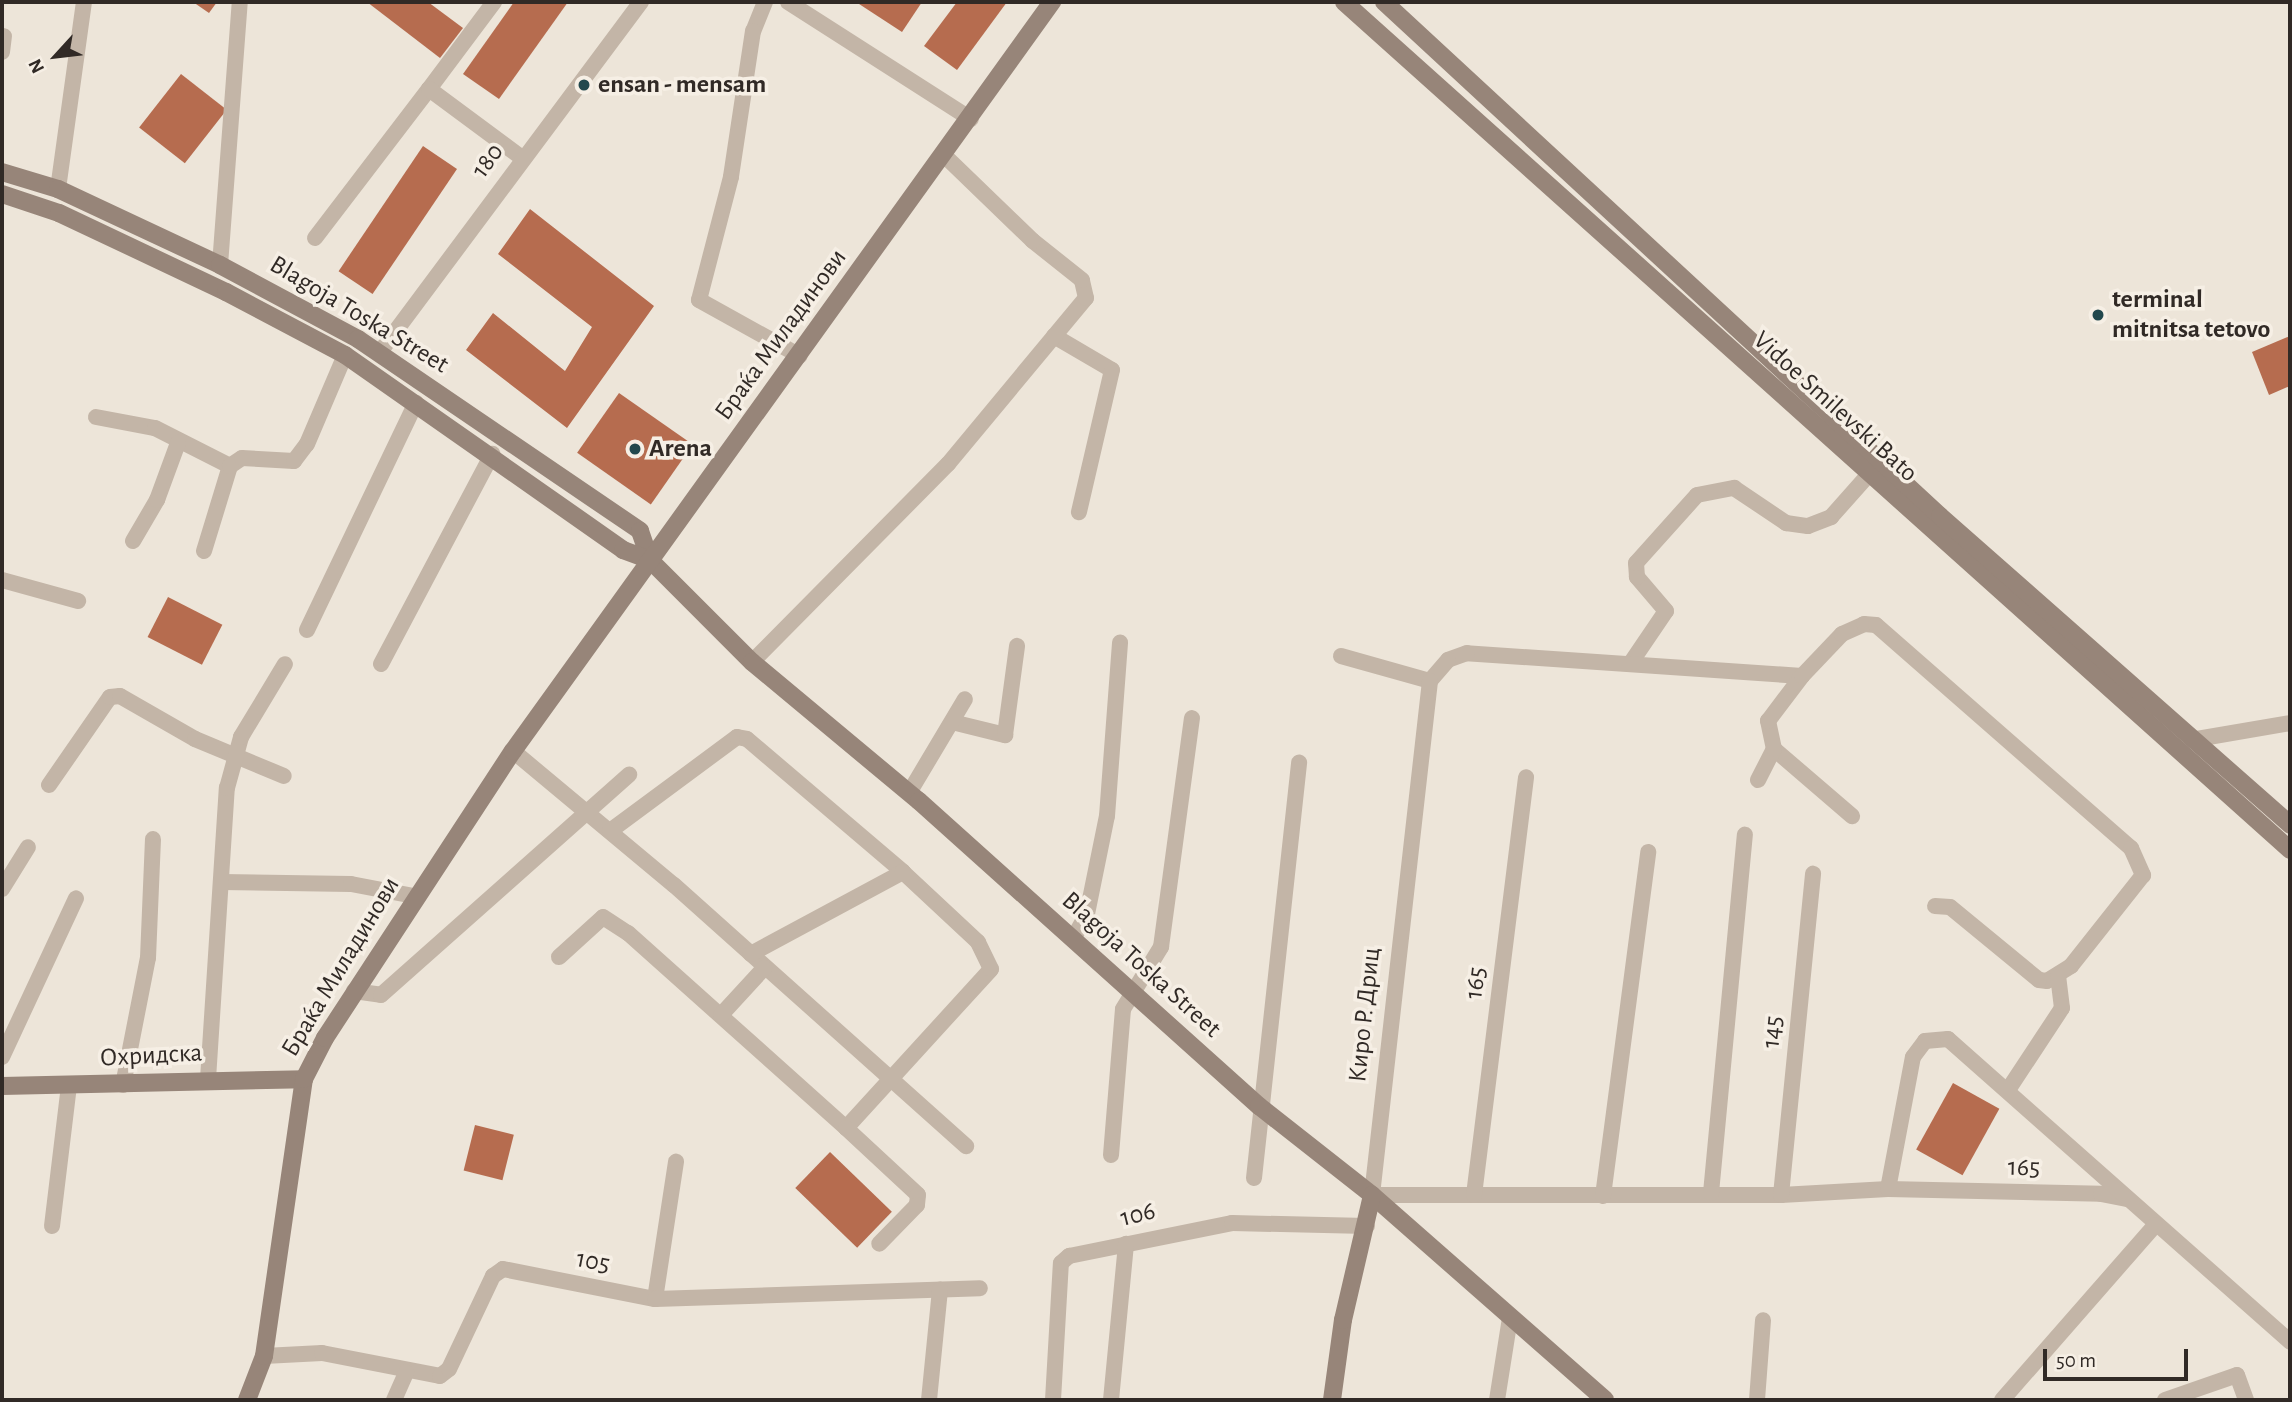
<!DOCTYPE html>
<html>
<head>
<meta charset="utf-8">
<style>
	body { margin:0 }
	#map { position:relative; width:2292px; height:1402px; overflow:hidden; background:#ede5d9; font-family:"Alegreya Sans",sans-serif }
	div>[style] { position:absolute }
	.building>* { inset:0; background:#b66c4f; transform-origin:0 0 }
	.street>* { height:16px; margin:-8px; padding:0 8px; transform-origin:8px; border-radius:8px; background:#c3b5a7 }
	.secondary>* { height:18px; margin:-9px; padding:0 9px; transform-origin:9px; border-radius:9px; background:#978579 }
	.dots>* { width:19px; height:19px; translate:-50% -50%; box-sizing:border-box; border:4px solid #f6efe5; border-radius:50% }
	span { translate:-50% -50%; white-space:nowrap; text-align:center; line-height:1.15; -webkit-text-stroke:7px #f6efe5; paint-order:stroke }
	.poi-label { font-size:26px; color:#312a26; font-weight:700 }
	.left { translate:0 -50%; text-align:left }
	.street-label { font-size:26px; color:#312a26 }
	.frame { position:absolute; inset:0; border:4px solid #312a26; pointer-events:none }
	.north { position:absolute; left:21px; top:21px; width:70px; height:70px; -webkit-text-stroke:5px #f6efe5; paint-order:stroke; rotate:243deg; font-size:19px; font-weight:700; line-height:28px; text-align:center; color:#312a26 }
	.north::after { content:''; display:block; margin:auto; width:24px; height:32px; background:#312a26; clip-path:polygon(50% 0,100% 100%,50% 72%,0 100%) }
	.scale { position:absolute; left:2043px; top:1349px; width:145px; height:32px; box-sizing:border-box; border:4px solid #312a26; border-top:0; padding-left:9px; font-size:21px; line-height:24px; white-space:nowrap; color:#312a26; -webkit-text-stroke:5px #f6efe5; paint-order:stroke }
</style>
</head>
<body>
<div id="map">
	<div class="building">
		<div style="clip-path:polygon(193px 2px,217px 2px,209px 13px)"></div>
		<div style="clip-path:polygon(367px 2px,428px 2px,463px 28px,440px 58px)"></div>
		<div style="clip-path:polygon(514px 2px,568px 2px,499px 99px,463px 74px)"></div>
		<div style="clip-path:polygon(856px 2px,922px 2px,902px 32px)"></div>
		<div style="clip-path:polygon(957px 2px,1007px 2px,957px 70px,924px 46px)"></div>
		<div style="left:181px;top:74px;width:58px;height:68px;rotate:38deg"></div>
		<div style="left:423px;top:146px;width:41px;height:151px;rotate:34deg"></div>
		<div style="clip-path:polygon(530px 209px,654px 306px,567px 428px,466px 350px,493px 313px,565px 371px,592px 327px,498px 254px)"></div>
		<div style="clip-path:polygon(2290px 336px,2290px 386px,2269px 395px,2252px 352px)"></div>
		<div style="left:619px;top:393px;width:90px;height:73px;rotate:35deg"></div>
		<div style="left:168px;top:597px;width:61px;height:45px;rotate:27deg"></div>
		<div style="left:1953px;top:1083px;width:53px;height:76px;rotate:29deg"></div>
		<div style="left:475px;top:1125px;width:40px;height:47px;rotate:14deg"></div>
		<div style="left:830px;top:1152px;width:86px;height:50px;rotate:44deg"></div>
	</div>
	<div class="street">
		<div style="left:765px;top:2px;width:31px;rotate:112deg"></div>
		<div style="left:753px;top:31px;width:148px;rotate:98.6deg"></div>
		<div style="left:731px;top:177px;width:127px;rotate:104.6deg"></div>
		<div style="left:699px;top:300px;width:115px;rotate:29deg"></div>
		<div style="left:788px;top:2px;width:217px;rotate:32.6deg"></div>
		<div style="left:2px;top:52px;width:16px;rotate:-83deg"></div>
		<div style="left:429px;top:89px;width:109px;rotate:-53.2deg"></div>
		<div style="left:58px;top:189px;width:189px;rotate:-82.1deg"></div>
		<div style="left:315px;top:238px;width:188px;rotate:-52.6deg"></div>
		<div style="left:429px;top:89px;width:114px;rotate:36.5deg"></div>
		<div style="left:220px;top:265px;width:264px;rotate:-85.7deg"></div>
		<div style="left:1054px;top:336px;width:67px;rotate:30.4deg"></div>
		<div style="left:1112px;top:370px;width:146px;rotate:103.1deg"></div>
		<div style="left:380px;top:352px;width:437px;rotate:-53.3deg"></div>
		<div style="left:96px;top:417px;width:60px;rotate:10.6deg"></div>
		<div style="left:155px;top:428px;width:84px;rotate:26.9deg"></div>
		<div style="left:133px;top:541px;width:48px;rotate:-59.7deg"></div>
		<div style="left:157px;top:500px;width:61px;rotate:-69.8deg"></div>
		<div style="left:204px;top:551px;width:89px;rotate:-73deg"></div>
		<div style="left:230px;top:466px;width:14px;rotate:-34deg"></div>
		<div style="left:242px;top:458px;width:52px;rotate:3.3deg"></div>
		<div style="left:294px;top:461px;width:21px;rotate:-53deg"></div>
		<div style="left:307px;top:444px;width:97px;rotate:-66.9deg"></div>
		<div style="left:2px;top:580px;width:79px;rotate:15.4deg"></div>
		<div style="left:307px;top:630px;width:252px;rotate:-64.4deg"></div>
		<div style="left:1341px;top:656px;width:92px;rotate:15.7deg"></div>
		<div style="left:752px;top:662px;width:279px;rotate:-45.3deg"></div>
		<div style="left:948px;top:464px;width:216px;rotate:-50.3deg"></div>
		<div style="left:1086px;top:298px;width:18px;rotate:-103deg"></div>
		<div style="left:1082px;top:280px;width:63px;rotate:-141.5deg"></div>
		<div style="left:1033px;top:241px;width:125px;rotate:-136deg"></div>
		<div style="left:381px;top:664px;width:238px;rotate:-62.1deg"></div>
		<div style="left:1630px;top:664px;width:64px;rotate:-55.8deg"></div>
		<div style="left:1666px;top:611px;width:45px;rotate:-130.5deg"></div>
		<div style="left:1637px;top:577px;width:14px;rotate:-94deg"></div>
		<div style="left:1636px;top:563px;width:91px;rotate:-48.1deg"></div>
		<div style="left:1697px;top:495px;width:38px;rotate:-11deg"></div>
		<div style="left:1734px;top:488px;width:63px;rotate:33.9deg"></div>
		<div style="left:1786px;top:523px;width:22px;rotate:8deg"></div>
		<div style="left:1808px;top:526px;width:25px;rotate:-21deg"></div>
		<div style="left:1831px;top:517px;width:59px;rotate:-48.4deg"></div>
		<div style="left:1802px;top:676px;width:336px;rotate:-176.1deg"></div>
		<div style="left:1467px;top:653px;width:20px;rotate:160deg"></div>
		<div style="left:1448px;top:660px;width:28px;rotate:131deg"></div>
		<div style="left:1430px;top:681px;width:517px;rotate:96.44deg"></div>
		<div style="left:1372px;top:1195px;width:409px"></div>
		<div style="left:1781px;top:1195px;width:107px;rotate:-3.2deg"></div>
		<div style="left:1888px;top:1189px;width:213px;rotate:1.3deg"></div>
		<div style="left:2101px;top:1194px;width:26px;rotate:11deg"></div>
		<div style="left:952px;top:722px;width:55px;rotate:13.8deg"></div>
		<div style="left:1005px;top:735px;width:90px;rotate:-82.3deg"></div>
		<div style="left:2191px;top:740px;width:100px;rotate:-9.7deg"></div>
		<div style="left:1774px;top:749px;width:103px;rotate:40.7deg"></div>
		<div style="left:513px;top:751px;width:209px;rotate:39.8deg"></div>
		<div style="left:674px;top:885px;width:392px;rotate:41.8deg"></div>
		<div style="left:1758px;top:780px;width:35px;rotate:-63deg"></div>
		<div style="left:1774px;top:749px;width:29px;rotate:-102deg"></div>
		<div style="left:1768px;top:721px;width:56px;rotate:-52.9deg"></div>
		<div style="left:1802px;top:676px;width:58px;rotate:-46.4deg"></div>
		<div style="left:1842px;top:634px;width:24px;rotate:-24deg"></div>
		<div style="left:1864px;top:624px;width:12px;rotate:5deg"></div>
		<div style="left:1876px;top:625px;width:339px;rotate:41.2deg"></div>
		<div style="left:2131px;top:848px;width:30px;rotate:66deg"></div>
		<div style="left:2143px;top:875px;width:116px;rotate:128.4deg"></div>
		<div style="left:2071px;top:966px;width:28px;rotate:148deg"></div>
		<div style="left:2047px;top:981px;width:8px;rotate:-173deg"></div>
		<div style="left:2039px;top:980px;width:115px;rotate:-140.6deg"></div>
		<div style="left:1950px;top:907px;width:15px;rotate:-176deg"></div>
		<div style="left:49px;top:785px;width:107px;rotate:-55.3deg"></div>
		<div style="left:110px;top:697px;width:10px;rotate:-6deg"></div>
		<div style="left:120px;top:696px;width:86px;rotate:29.8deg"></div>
		<div style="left:195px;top:739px;width:96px;rotate:22.6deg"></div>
		<div style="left:909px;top:793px;width:109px;rotate:-59.2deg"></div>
		<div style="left:610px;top:831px;width:158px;rotate:-36.5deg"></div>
		<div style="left:737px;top:737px;width:10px;rotate:11deg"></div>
		<div style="left:747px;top:739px;width:205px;rotate:40.4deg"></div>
		<div style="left:903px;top:872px;width:173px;rotate:151.7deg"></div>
		<div style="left:221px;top:882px;width:130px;rotate:0.9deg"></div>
		<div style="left:351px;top:884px;width:64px;rotate:10.8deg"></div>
		<div style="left:2px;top:889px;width:49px;rotate:-58.2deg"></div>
		<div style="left:1073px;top:939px;width:29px;rotate:-61deg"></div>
		<div style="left:1087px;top:914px;width:100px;rotate:-78.5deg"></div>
		<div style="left:1107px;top:816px;width:174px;rotate:-85.7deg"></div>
		<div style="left:559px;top:957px;width:59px;rotate:-42.3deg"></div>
		<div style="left:603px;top:917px;width:30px;rotate:33deg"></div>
		<div style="left:628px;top:933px;width:292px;rotate:41.8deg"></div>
		<div style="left:846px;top:1128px;width:215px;rotate:-47.6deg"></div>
		<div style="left:991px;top:969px;width:30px;rotate:-116deg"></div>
		<div style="left:978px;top:942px;width:103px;rotate:-137deg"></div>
		<div style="left:354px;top:991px;width:27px;rotate:8deg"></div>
		<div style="left:381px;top:995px;width:332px;rotate:-41.6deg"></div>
		<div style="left:721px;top:1015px;width:64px;rotate:-47.5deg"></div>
		<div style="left:2px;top:1057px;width:175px;rotate:-65deg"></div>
		<div style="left:208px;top:1079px;width:292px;rotate:-86.3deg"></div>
		<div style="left:227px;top:788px;width:53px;rotate:-74.6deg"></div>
		<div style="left:241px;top:737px;width:85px;rotate:-58.9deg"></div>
		<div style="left:123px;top:1085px;width:129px;rotate:-78.9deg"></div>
		<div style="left:148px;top:958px;width:119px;rotate:-87.6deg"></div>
		<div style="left:2008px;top:1090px;width:98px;rotate:-56.6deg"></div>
		<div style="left:2062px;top:1008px;width:31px;rotate:-97deg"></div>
		<div style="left:846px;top:1128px;width:98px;rotate:42.9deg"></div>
		<div style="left:918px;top:1195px;width:10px;rotate:96deg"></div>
		<div style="left:917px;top:1205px;width:54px;rotate:134.3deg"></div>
		<div style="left:1111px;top:1155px;width:146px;rotate:-85.3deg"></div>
		<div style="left:1123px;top:1009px;width:73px;rotate:-58.5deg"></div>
		<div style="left:1161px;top:947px;width:231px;rotate:-82.3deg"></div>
		<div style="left:1254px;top:1178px;width:418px;rotate:-83.8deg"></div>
		<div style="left:1888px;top:1189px;width:134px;rotate:-79.3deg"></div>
		<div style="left:1913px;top:1057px;width:20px;rotate:-53deg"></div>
		<div style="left:1925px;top:1041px;width:23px;rotate:-5deg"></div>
		<div style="left:1948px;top:1039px;width:457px;rotate:41.5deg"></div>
		<div style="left:1711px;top:1193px;width:360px;rotate:-84.6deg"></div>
		<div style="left:1474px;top:1195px;width:421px;rotate:-82.9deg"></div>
		<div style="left:1781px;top:1195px;width:323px;rotate:-84.3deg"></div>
		<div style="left:1603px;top:1196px;width:347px;rotate:-82.5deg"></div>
		<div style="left:52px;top:1226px;width:142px;rotate:-83.1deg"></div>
		<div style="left:655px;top:1299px;width:139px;rotate:-81.3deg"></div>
		<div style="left:264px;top:1356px;width:58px;rotate:-3deg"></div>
		<div style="left:322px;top:1353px;width:120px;rotate:11deg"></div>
		<div style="left:440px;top:1376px;width:11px;rotate:-38deg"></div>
		<div style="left:449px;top:1369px;width:103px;rotate:-64.7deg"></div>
		<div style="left:493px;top:1276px;width:12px;rotate:-35deg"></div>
		<div style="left:503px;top:1269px;width:155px;rotate:11.2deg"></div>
		<div style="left:655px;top:1299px;width:325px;rotate:-1.9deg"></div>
		<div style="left:394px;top:1400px;width:30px;rotate:-66deg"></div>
		<div style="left:929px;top:1400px;width:111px;rotate:-84.3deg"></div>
		<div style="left:1053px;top:1400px;width:137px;rotate:-86.7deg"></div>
		<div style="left:1061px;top:1263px;width:11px;rotate:-41deg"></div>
		<div style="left:1069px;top:1256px;width:166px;rotate:-11.4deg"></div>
		<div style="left:1232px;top:1223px;width:135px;rotate:1.3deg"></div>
		<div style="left:1111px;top:1400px;width:157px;rotate:-84.5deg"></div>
		<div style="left:1497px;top:1400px;width:83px;rotate:-81deg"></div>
		<div style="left:1757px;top:1400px;width:80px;rotate:-85.7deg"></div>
		<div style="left:2002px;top:1400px;width:232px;rotate:-48.8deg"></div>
		<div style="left:2165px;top:1400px;width:76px;rotate:-19.1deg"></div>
		<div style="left:2237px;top:1375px;width:27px;rotate:70deg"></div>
	</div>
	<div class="secondary">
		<div style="left:1344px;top:2px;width:1270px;rotate:41.87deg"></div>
		<div style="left:1384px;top:2px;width:757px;rotate:42.75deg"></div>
		<div style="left:1940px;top:516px;width:467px;rotate:41.4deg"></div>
		<div style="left:2px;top:172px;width:59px;rotate:16.9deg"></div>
		<div style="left:58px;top:189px;width:179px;rotate:25.1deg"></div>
		<div style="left:220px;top:265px;width:157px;rotate:28.2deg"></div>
		<div style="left:358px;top:339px;width:341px;rotate:34.2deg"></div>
		<div style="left:640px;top:531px;width:31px;rotate:71deg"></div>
		<div style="left:2px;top:194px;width:60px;rotate:18.4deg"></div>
		<div style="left:59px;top:213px;width:185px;rotate:25.3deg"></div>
		<div style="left:226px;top:292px;width:135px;rotate:27.9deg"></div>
		<div style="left:345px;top:355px;width:340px;rotate:35deg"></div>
		<div style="left:623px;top:550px;width:29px;rotate:20deg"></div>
		<div style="left:650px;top:560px;width:144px;rotate:45deg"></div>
		<div style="left:752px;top:662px;width:217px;rotate:39.8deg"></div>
		<div style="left:919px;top:801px;width:457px;rotate:41.9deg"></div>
		<div style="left:1259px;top:1106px;width:144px;rotate:38.2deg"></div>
		<div style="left:1372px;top:1195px;width:310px;rotate:41.3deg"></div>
		<div style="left:2px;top:1086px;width:302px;rotate:-1.3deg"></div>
		<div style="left:247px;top:1400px;width:47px;rotate:-68.9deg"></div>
		<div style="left:264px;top:1356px;width:280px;rotate:-81.8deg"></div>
		<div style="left:304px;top:1079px;width:46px;rotate:-62.9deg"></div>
		<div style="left:325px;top:1038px;width:343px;rotate:-56.8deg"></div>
		<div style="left:513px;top:751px;width:923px;rotate:-54.26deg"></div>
		<div style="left:1332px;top:1400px;width:81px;rotate:-82.2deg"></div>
		<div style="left:1343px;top:1320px;width:128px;rotate:-76.9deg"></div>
	</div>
	<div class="dots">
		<div style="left:584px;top:85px;background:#22484d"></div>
		<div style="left:2098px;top:315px;background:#22484d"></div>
		<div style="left:635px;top:449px;background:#22484d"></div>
	</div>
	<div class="poi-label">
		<span class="left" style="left:598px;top:85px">ensan - mensam</span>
		<span class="left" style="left:2112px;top:315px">terminal<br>mitnitsa tetovo</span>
		<span class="left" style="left:649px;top:449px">Arena</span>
	</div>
	<div class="street-label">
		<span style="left:488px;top:161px;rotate:-54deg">180</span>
		<span style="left:359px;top:315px;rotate:31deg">Blagoja Toska Street</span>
		<span style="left:781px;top:335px;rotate:-54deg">Браќа Миладинови</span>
		<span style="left:1835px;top:407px;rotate:42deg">Vidoe Smilevski Bato</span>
		<span style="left:1141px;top:965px;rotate:42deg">Blagoja Toska Street</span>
		<span style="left:341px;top:967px;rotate:-59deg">Браќа Миладинови</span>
		<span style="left:1476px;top:983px;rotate:-83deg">165</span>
		<span style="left:1365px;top:1015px;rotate:-84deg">Киро Р. Дриц</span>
		<span style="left:1773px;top:1032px;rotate:-84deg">145</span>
		<span style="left:151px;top:1056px;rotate:-3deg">Охридска</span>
		<span style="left:2024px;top:1168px;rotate:1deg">165</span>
		<span style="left:1138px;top:1215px;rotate:-14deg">106</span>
		<span style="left:593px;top:1262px;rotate:11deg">105</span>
	</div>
	<div class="frame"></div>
	<div class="north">N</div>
	<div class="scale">50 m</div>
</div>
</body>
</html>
